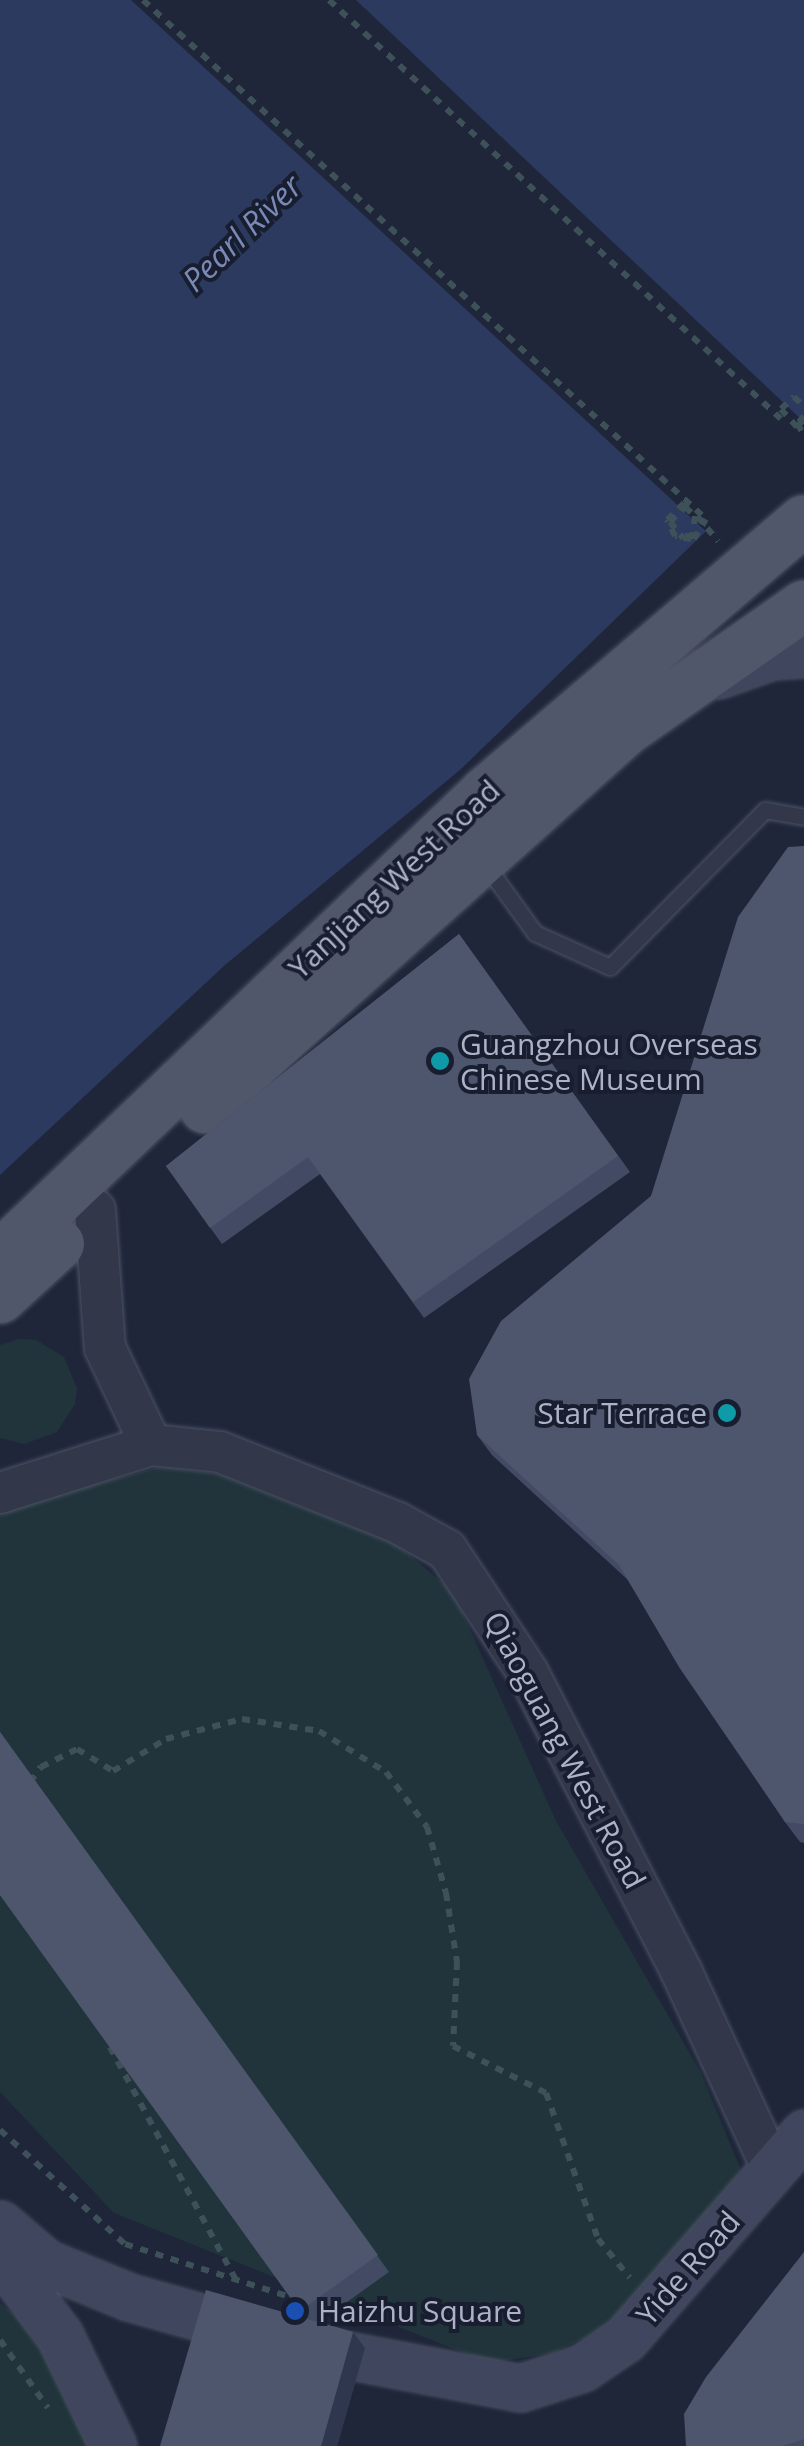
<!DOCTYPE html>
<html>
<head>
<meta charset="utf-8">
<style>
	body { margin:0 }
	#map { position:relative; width:804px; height:2446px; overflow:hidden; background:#1f263a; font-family:"Open Sans",sans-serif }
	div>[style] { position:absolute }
	.green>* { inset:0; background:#21343b }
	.water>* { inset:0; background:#2d3a5f }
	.pier>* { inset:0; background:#1f263a }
	.path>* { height:6px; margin-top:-3px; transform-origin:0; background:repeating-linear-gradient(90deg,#3e5158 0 8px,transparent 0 16px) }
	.roads { filter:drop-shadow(0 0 2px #4d5365) drop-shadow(0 0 2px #4d5365) }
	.service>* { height:15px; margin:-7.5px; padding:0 7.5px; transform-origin:7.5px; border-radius:7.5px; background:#32384a }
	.tertiary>* { height:40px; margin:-20px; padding:0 20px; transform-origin:20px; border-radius:20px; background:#32384a }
	.secondary>* { height:45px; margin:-22.5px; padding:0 22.5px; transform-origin:22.5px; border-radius:22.5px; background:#40465e }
	.primary>* { height:50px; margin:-25px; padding:0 25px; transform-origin:25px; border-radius:25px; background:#50576b }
	.path-bridge>* { height:6px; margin-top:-3px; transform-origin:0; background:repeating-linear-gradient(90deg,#3e5158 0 8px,transparent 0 16px) }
	.wall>* { inset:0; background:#424b63 }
	.shaded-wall>* { inset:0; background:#2f374e }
	.building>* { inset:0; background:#4e566d }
	.dots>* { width:28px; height:28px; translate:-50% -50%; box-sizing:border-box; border:5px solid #181e2f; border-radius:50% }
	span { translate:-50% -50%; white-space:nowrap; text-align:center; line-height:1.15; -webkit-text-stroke:8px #181e2f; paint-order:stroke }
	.street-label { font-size:30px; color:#adb2c7 }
	.poi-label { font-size:30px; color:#adb2c7 }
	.left { translate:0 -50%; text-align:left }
	.right { translate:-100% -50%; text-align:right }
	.water-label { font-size:32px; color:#7a8ab7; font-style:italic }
</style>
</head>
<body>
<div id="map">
	<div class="green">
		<div style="clip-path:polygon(19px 1339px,36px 1340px,64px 1357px,77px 1388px,75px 1404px,57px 1432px,24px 1444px,0 1438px,0 1345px)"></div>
		<div style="clip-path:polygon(160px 1467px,219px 1474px,398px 1545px,453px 1592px,556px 1821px,700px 2071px,741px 2170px,664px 2276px,611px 2325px,553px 2353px,489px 2363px,114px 2213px,0 2092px,0 1509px)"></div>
		<div style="clip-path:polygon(0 2303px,37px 2332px,92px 2446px,0 2446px)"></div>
	</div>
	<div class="water">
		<div style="clip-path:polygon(0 0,804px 0,804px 436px,461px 769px,225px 965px,0 1175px)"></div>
	</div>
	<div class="pier">
		<div style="clip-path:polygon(131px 0,356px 0,804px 422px,804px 443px,711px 536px)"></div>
	</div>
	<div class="path">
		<div style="left:143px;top:0;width:766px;rotate:42.67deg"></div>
		<div style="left:329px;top:0;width:616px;rotate:42.83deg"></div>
		<div style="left:804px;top:416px;width:11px;rotate:131deg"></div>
		<div style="left:797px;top:424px;width:12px;rotate:55deg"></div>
		<div style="left:797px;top:427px;width:24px;rotate:-132deg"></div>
		<div style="left:781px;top:409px;width:18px;rotate:-43deg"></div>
		<div style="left:794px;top:397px;width:13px;rotate:42deg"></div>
		<div style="left:697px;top:516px;width:33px;rotate:50deg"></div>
		<div style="left:670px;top:522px;width:21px;rotate:-45deg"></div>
		<div style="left:685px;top:507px;width:13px;rotate:42deg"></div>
		<div style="left:695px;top:516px;width:20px;rotate:96deg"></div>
		<div style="left:693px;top:536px;width:18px;rotate:180deg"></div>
		<div style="left:675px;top:536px;width:18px;rotate:-117deg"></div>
		<div style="left:667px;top:520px;width:24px;rotate:-45deg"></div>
		<div style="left:684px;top:503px;width:6px;rotate:31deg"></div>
		<div style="left:30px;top:1782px;width:19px;rotate:-54deg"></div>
		<div style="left:41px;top:1767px;width:40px;rotate:-26.6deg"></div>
		<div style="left:77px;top:1749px;width:42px;rotate:31.4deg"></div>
		<div style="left:113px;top:1771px;width:62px;rotate:-31.1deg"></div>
		<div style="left:166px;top:1739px;width:79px;rotate:-14.7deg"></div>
		<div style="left:242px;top:1719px;width:78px;rotate:8.9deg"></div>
		<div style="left:319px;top:1731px;width:79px;rotate:31.5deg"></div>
		<div style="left:386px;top:1772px;width:69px;rotate:53.3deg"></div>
		<div style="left:427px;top:1827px;width:69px;rotate:73.9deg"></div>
		<div style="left:446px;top:1893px;width:70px;rotate:80.9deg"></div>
		<div style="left:457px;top:1962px;width:84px;rotate:92.7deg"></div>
		<div style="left:453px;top:2046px;width:104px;rotate:26.8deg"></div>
		<div style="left:546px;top:2093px;width:155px;rotate:70.4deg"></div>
		<div style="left:598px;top:2239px;width:50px;rotate:50.6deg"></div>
		<div style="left:110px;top:2047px;width:263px;rotate:61.6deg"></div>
		<div style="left:0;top:2130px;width:169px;rotate:42.4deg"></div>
		<div style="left:125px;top:2244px;width:180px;rotate:17.8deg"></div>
		<div style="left:0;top:2340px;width:83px;rotate:54.8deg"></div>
	</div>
	<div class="roads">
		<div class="service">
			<div style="left:485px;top:864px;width:85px;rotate:54.1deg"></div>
			<div style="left:535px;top:933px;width:82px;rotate:24.4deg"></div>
			<div style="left:610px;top:967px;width:221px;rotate:-45.4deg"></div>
			<div style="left:765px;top:810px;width:40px;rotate:10deg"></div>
		</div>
		<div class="tertiary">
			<div style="left:95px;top:1210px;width:138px;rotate:85.9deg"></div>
			<div style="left:105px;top:1348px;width:107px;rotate:64.6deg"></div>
			<div style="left:0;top:1493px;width:158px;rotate:-17.6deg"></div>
			<div style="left:151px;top:1445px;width:69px;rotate:5.8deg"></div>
			<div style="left:220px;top:1452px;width:192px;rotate:21.7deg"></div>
			<div style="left:398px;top:1523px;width:56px;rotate:28.9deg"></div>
			<div style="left:447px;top:1550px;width:147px;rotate:56.6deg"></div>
			<div style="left:528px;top:1673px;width:337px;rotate:62.8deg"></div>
			<div style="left:682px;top:1973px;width:217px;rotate:65.2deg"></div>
		</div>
		<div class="secondary">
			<div style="left:718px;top:675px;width:57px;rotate:-19.4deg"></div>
			<div style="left:772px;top:656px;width:32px;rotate:-4deg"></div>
			<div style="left:0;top:2224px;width:60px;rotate:40.3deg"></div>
			<div style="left:46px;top:2263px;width:90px;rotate:22.3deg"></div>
			<div style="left:129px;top:2297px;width:187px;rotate:15.8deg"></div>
			<div style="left:309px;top:2348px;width:215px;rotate:10.7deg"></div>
			<div style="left:520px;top:2388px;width:65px;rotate:-17.9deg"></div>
			<div style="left:582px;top:2368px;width:52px;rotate:-34deg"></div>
			<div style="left:625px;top:2339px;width:273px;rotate:-49deg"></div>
			<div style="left:0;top:2256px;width:100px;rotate:53.1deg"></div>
			<div style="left:60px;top:2336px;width:122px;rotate:64.3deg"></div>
		</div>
		<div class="primary">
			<div style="left:205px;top:1108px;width:566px;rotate:-41.92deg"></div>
			<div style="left:626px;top:730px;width:217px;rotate:-34.9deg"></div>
			<div style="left:0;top:1256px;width:672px;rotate:-43.67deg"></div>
			<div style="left:486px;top:792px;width:418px;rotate:-40.5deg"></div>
			<div style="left:0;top:1298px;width:80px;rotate:-42.5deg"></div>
		</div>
	</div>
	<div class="path-bridge">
		<div style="left:797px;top:427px;width:11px;rotate:-49deg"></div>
		<div style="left:670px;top:522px;width:21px;rotate:51deg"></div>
		<div style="left:683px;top:538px;width:11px;rotate:5deg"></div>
		<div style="left:694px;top:539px;width:23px;rotate:-59deg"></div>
	</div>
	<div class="wall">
		<div style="clip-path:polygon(804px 846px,804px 1843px,800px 1842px,785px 1822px,628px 1580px,492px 1455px,477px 1435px,651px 1196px)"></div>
		<div style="clip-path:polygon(459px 934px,630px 1172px,424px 1318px,320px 1174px,222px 1244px,166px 1166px)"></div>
		<div style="clip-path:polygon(0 1732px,389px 2272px,319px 2322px,353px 2332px,365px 2348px,337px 2446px,160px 2446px,305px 2318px,0 1895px)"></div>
		<div style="clip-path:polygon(804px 2252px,804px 2446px,686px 2446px)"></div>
	</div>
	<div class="shaded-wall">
		<div style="clip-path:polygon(353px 2332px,365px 2348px,337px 2446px,321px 2446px)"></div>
	</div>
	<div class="building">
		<div style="clip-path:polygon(804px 846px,804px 1824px,785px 1822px,679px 1667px,619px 1565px,477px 1435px,469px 1379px,501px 1321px,651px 1196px,738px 917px,788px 847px)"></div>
		<div style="clip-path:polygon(459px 934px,618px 1156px,413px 1302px,308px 1157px,210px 1228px,166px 1166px)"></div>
		<div style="clip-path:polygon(0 1732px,378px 2255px,300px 2311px,0 1895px)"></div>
		<div style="clip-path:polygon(804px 2252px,804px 2439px,783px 2446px,686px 2446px,684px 2414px,706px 2377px)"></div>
		<div style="clip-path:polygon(206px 2290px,353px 2332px,321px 2446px,160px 2446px)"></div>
	</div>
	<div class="dots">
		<div style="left:440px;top:1061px;background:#0f9aa8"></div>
		<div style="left:727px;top:1413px;background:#0f9aa8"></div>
		<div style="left:295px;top:2311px;background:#1a4fb4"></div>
	</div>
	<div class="street-label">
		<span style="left:394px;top:879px;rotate:-43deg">Yanjiang West Road</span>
		<span style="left:565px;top:1750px;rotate:62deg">Qiaoguang West Road</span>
		<span style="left:688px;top:2268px;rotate:-49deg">Yide Road</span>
	</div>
	<div class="poi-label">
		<span class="left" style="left:460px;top:1061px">Guangzhou Overseas<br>Chinese Museum</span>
		<span class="right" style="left:707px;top:1413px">Star Terrace</span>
		<span class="left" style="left:318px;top:2311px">Haizhu Square</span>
	</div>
	<div class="water-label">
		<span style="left:242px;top:233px;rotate:-44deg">Pearl River</span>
	</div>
</div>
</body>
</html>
